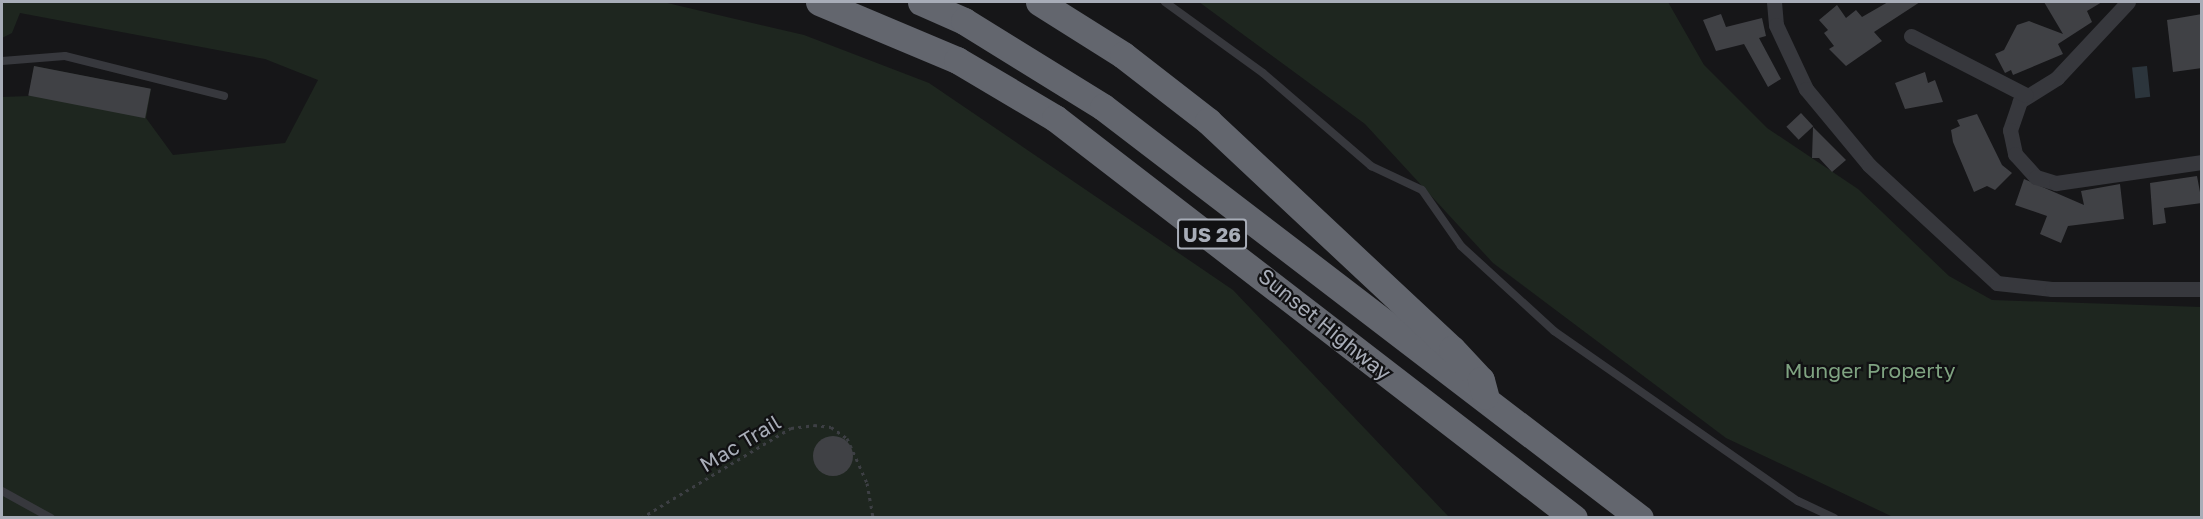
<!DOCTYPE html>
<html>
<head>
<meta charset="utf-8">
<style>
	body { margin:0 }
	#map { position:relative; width:2203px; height:519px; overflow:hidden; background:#161618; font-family:"Golos Text",sans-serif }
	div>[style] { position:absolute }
	.green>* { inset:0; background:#1e261f }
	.water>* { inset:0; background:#2c353c; transform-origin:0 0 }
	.building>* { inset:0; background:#404145; transform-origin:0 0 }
	.round { border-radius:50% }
	.path>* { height:3px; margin-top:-1.5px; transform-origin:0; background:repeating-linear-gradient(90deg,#3d3f44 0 3px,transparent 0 7.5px) }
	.lane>* { height:8px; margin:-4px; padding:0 4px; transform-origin:4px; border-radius:4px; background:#37383d }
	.street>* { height:15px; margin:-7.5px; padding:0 7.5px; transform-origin:7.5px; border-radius:7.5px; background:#37383d }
	.highway>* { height:27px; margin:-13.5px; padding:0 13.5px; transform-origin:13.5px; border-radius:13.5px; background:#63666e }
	span { translate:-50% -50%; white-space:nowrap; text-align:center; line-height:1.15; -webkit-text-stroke:4.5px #111113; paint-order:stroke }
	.shield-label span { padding:2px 4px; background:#111113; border:2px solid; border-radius:4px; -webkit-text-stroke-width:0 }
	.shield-label { font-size:20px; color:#a8adb8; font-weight:700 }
	.street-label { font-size:21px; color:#a8adb8 }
	.park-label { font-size:21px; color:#7fa381 }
	.frame { position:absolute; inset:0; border:3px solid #a8adb8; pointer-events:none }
</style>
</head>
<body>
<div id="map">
	<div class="green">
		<div style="clip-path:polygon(2px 2px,663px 2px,804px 35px,929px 83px,1233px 290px,1449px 517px,2px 517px,2px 97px,29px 96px,34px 66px,151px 89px,146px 118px,173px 155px,285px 143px,318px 80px,265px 59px,20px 13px,12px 33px,2px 38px)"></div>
		<div style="clip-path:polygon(1199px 2px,1668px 2px,1704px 65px,1767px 128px,1858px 189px,1949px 276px,1992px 300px,2201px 307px,2201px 517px,1893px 517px,1726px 438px,1493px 263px,1365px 124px)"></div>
	</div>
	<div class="water">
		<div style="left:2147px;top:66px;width:31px;height:15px;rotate:84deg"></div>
	</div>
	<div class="building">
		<div style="clip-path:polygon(1888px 2px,1920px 2px,1874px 32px,1882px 41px,1846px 66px,1829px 49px,1834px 46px,1824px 33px,1828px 30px,1819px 20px,1837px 5px,1846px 18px,1856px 10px,1862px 17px)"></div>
		<div style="clip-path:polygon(2044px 2px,2102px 2px,2087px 11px,2092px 22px,2058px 44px,2063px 54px,2013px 75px,2011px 70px,2005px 73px,1995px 54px,2004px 50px,2017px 25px,2029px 21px,2063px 34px)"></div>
		<div style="clip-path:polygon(1721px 14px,1726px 27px,1762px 18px,1766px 36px,1759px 38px,1781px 79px,1768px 87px,1744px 44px,1716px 51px,1703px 20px)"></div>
		<div style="clip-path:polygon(2202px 14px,2202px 68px,2173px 72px,2167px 20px)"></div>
		<div style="left:34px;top:66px;width:119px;height:30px;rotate:11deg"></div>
		<div style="clip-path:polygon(1925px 72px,1928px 83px,1935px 80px,1943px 102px,1905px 109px,1895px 83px)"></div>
		<div style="left:1801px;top:113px;width:18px;height:20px;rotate:47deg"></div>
		<div style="clip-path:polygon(1977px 114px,2002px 165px,2012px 173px,1995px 190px,1987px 186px,1974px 192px,1953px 142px,1951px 130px,1960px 126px,1957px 120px)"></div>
		<div style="clip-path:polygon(1813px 127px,1846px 160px,1832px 172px,1819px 158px,1812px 158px)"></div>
		<div style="clip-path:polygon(2197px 176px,2202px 203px,2164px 208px,2166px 223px,2153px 225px,2150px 183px)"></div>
		<div style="clip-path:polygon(2024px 179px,2084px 205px,2081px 191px,2120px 184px,2124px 219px,2068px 226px,2061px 243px,2040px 234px,2047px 216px,2015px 205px)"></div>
		<div class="round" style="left:813px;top:436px;width:40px;height:40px"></div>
	</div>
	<div class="path">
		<div style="left:641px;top:518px;width:175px;rotate:-31deg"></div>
		<div style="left:791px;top:428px;width:23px;rotate:-7deg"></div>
		<div style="left:814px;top:425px;width:17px;rotate:7deg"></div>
		<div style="left:831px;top:427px;width:19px;rotate:35deg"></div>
		<div style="left:847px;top:438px;width:49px;rotate:66deg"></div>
		<div style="left:867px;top:483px;width:36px;rotate:80deg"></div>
	</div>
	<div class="lane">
		<div style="left:1165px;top:2px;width:121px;rotate:35.9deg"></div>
		<div style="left:1263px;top:73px;width:143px;rotate:40.7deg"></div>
		<div style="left:1371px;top:166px;width:56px;rotate:25.2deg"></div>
		<div style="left:1422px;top:190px;width:68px;rotate:55.1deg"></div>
		<div style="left:1461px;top:246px;width:126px;rotate:42.4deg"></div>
		<div style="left:1554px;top:331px;width:297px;rotate:34.9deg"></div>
		<div style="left:1798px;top:501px;width:40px;rotate:25deg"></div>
		<div style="left:2px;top:61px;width:63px;rotate:-4.5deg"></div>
		<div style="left:65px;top:56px;width:164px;rotate:14.1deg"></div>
		<div style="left:2px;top:491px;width:56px;rotate:28.9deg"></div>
	</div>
	<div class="street">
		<div style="left:1774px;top:2px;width:23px;rotate:85deg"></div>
		<div style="left:1776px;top:25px;width:71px;rotate:64.9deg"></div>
		<div style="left:1806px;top:89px;width:99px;rotate:50.3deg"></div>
		<div style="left:1869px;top:165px;width:174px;rotate:42.7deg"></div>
		<div style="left:1997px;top:283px;width:55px;rotate:6.2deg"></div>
		<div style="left:2052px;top:289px;width:150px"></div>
		<div style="left:2128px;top:2px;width:104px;rotate:133.1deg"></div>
		<div style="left:2057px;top:78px;width:44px;rotate:148.1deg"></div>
		<div style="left:2020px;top:101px;width:31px;rotate:109deg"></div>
		<div style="left:2010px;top:130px;width:25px;rotate:78deg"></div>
		<div style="left:2015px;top:154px;width:31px;rotate:48deg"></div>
		<div style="left:2036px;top:177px;width:21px;rotate:17deg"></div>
		<div style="left:2056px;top:183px;width:148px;rotate:-8.2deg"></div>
		<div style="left:1911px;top:36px;width:129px;rotate:27.2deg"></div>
	</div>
	<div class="highway">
		<div style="left:819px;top:2px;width:150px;rotate:22.8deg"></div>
		<div style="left:957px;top:60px;width:114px;rotate:30.6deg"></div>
		<div style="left:1055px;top:118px;width:655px;rotate:37.62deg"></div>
		<div style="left:921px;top:2px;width:47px;rotate:23.8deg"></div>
		<div style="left:964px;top:21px;width:163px;rotate:31.7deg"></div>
		<div style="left:1103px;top:107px;width:676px;rotate:37.43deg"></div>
		<div style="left:1039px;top:2px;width:99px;rotate:32.2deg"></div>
		<div style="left:1123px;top:55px;width:108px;rotate:37.8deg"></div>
		<div style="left:1208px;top:121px;width:334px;rotate:43.1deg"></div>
		<div style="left:1452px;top:349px;width:42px;rotate:46.9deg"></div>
		<div style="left:1481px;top:380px;width:16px;rotate:75deg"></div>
	</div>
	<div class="shield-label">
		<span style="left:1212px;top:234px">US 26</span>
	</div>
	<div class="street-label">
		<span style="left:1325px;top:324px;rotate:39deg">Sunset Highway</span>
		<span style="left:740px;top:443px;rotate:-31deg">Mac Trail</span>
	</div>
	<div class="park-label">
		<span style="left:1870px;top:370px">Munger Property</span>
	</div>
	<div class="frame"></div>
</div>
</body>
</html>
